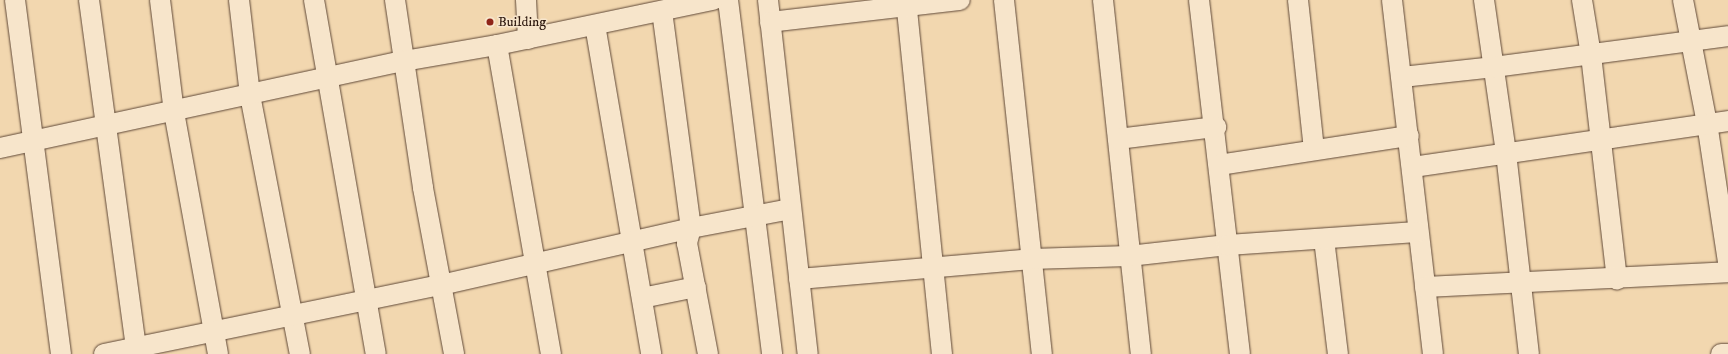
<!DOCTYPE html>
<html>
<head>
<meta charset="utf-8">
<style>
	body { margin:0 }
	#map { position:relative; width:1728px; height:354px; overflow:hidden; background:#f2d7af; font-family:"IM FELL DW Pica",serif }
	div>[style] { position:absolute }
	.roads { filter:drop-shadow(0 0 1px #604938) drop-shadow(0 0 1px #604938) }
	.minor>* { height:20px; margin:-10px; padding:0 10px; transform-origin:10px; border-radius:10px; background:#f7e5cb }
	.dots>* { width:11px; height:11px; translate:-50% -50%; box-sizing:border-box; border:2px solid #f7e5cb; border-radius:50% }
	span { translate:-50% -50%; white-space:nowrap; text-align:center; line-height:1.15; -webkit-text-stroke:3px #f7e5cb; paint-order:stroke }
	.poi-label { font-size:14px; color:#2f1a10 }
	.left { translate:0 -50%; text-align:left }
</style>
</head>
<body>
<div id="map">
	<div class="roads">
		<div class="minor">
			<div style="left:15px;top:0;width:357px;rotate:82.6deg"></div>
			<div style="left:89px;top:0;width:357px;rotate:82.3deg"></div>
			<div style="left:160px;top:0;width:113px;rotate:82.9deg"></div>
			<div style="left:174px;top:112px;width:246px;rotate:79.7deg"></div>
			<div style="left:239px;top:0;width:96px;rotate:83.4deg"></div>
			<div style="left:250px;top:95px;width:264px;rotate:79.1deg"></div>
			<div style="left:314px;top:0;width:359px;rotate:80.1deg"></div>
			<div style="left:395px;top:0;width:190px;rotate:81.5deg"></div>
			<div style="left:423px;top:188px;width:169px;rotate:79.4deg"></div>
			<div style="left:526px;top:0;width:39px;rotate:87deg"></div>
			<div style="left:728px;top:0;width:357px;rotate:82.9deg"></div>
			<div style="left:768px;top:0;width:356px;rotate:83.6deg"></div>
			<div style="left:906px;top:0;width:356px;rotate:84.2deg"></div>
			<div style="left:1004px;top:0;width:356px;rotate:83.9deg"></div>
			<div style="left:1103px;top:0;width:356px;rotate:83.9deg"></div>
			<div style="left:1199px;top:0;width:356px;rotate:83.4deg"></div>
			<div style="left:1298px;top:0;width:150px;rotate:83.9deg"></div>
			<div style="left:1392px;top:0;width:356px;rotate:83.4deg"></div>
			<div style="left:1484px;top:0;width:155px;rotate:81.8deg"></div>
			<div style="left:1506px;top:153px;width:202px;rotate:83.5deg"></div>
			<div style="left:1582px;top:0;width:56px;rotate:80.7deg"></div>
			<div style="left:1591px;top:55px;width:226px;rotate:83.4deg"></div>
			<div style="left:1683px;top:0;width:125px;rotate:79deg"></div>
			<div style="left:1707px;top:123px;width:141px;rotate:81.4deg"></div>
			<div style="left:662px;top:11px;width:219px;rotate:82.4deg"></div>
			<div style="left:691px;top:228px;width:16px;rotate:105deg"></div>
			<div style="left:687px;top:243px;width:113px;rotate:79.3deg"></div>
			<div style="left:770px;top:22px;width:191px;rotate:-6.6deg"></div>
			<div style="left:595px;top:25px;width:334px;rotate:80.3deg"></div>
			<div style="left:497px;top:45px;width:314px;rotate:80.1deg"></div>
			<div style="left:1402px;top:77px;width:93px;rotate:-6.2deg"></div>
			<div style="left:1494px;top:67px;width:236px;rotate:-7.5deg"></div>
			<div style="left:1118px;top:139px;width:99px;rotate:-7deg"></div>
			<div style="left:0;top:148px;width:413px;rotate:-12.2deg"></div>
			<div style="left:404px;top:61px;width:94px;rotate:-9.8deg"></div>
			<div style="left:497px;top:45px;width:221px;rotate:-11.8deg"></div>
			<div style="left:1219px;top:165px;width:192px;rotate:-8.7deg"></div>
			<div style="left:1413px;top:167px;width:318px;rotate:-8.3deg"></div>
			<div style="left:1324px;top:239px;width:116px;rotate:83.1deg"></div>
			<div style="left:799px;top:279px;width:233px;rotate:-4.9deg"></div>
			<div style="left:1031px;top:259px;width:98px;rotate:-1.8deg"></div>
			<div style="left:1129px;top:256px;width:99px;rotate:-6.4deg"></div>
			<div style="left:1227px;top:245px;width:191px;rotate:-3.9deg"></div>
			<div style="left:1425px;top:287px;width:303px;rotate:-2.8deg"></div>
			<div style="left:642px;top:298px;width:55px;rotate:-11.5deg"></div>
			<div style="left:104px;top:354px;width:344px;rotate:-11.6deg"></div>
			<div style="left:441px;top:285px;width:256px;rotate:-12.8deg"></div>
			<div style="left:691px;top:228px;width:102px;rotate:-10.8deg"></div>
			<div style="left:1721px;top:354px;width:7px"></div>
		</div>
	</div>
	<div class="dots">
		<div style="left:490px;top:22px;background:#8f2418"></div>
	</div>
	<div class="poi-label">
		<span class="left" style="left:498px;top:22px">Building</span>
	</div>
</div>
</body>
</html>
